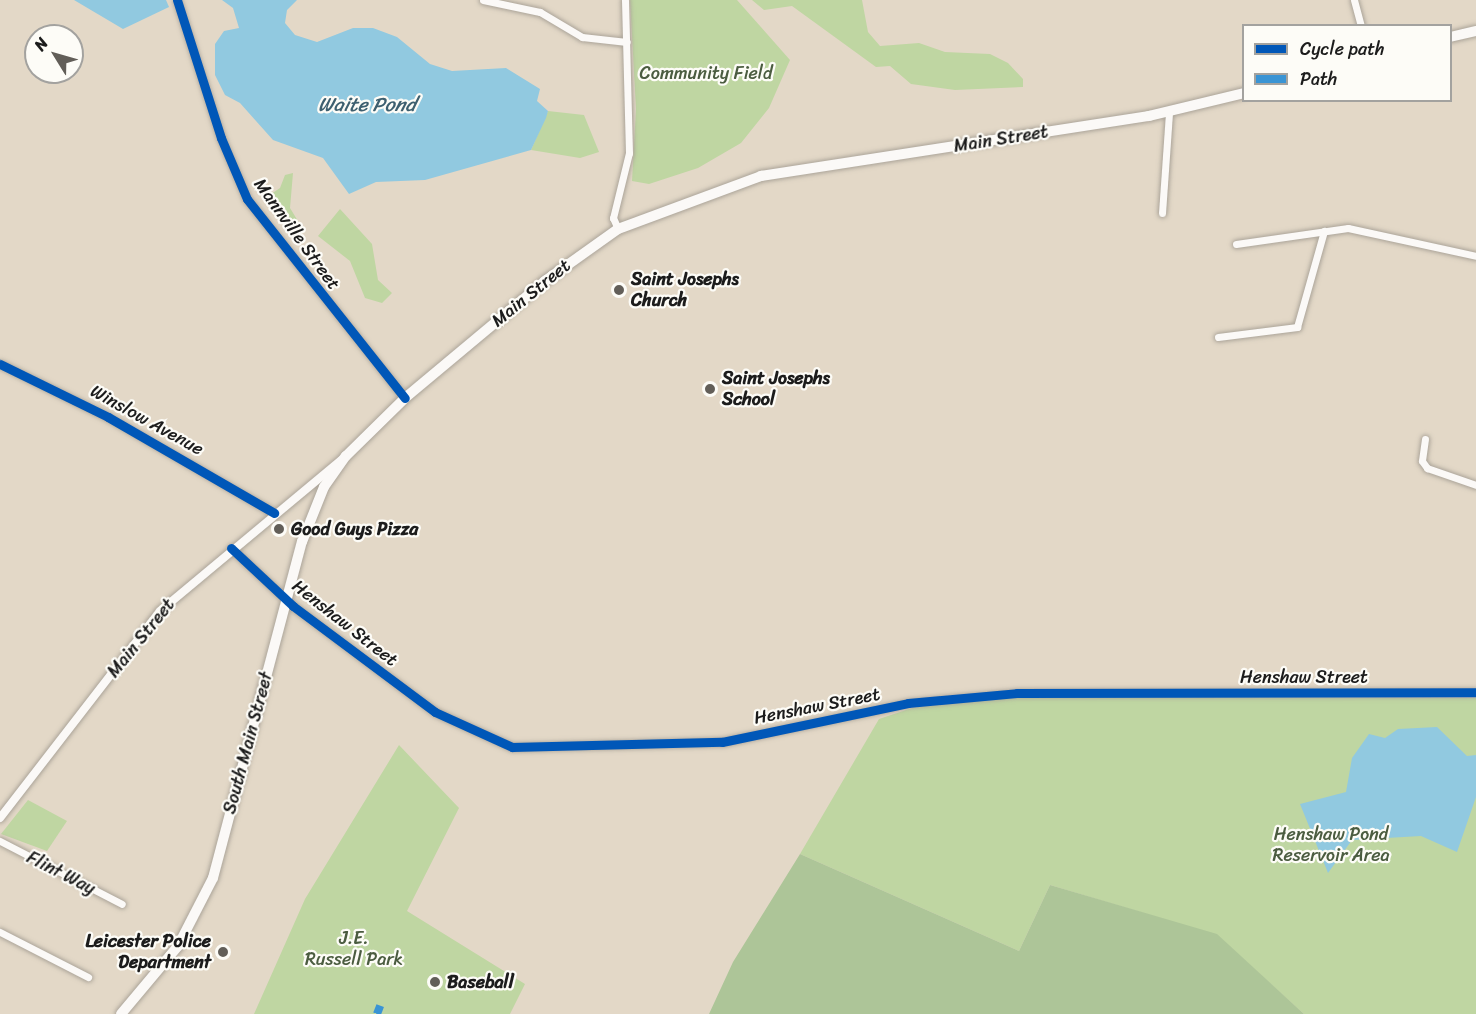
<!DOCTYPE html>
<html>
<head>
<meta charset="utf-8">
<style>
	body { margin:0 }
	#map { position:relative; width:1476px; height:1014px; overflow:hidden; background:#e3d8c7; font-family:Sriracha,sans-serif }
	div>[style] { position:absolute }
	.green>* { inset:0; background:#bfd6a2 }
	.forest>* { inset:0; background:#adc598 }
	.water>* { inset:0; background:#91c9e0 }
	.roads { filter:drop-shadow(0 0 2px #aba499) drop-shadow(0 0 2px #aba499) }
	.minor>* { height:7px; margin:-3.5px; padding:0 3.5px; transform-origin:3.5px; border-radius:3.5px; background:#fbf9f7 }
	.tertiary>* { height:8px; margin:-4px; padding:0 4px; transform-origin:4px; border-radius:4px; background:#fbf9f7 }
	.trunk>* { height:10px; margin:-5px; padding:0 5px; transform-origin:5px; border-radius:5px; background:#fbf9f7 }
	.quiet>* { height:8px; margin-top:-4px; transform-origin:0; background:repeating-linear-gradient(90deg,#3a94d4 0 15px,transparent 0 23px) }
	.cycleway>* { height:9px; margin:-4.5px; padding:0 4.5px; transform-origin:4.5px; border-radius:4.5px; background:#0057b8 }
	.dots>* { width:16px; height:16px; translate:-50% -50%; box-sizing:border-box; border:3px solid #fdfcf7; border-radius:50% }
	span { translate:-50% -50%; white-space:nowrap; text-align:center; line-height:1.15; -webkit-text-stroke:4.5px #fdfcf7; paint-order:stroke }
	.park-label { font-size:18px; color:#4b5c40 }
	.street-label { font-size:18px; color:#1c1c1c }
	.poi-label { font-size:18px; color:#1c1c1c; font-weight:700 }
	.left { translate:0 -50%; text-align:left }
	.right { translate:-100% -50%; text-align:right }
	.water-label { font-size:20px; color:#3d5f6f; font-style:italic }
	.legend { position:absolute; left:1242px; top:24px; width:210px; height:78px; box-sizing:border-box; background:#fdfcf7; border:2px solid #a3a29f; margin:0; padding:8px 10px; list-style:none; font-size:18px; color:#1c1c1c }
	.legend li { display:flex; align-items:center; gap:12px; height:30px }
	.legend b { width:30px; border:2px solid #a3a29f }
	.north { position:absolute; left:24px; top:24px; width:60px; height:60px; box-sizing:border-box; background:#fdfcf7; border:2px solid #a3a29f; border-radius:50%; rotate:307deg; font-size:16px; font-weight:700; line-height:24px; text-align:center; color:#1c1c1c }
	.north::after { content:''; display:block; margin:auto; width:21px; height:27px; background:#625e58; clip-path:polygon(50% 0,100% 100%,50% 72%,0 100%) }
</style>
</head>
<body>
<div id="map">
	<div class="green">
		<div style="clip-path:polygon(630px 0,737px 0,790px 60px,769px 108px,741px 143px,698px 168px,649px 184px,632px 181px,636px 109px)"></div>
		<div style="clip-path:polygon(752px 0,862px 0,868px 32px,880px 46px,919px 43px,945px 52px,990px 54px,1008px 63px,1023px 79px,1023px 87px,955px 90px,911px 84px,890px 66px,876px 67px,792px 6px,764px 10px)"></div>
		<div style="clip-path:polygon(548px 111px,584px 115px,599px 152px,580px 158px,531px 150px)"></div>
		<div style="clip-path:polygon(293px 173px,290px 208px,301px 226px,295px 229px,265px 198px,280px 188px,285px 175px)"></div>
		<div style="clip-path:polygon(340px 209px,372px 244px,378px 280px,392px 293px,382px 303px,365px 298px,350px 261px,318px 236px)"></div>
		<div style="clip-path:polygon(991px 697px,1476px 698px,1476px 1014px,1304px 1014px,1217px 935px,1050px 885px,1019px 951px,800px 854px,879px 719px,912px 708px)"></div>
		<div style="clip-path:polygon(399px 745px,459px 808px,407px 911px,525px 984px,510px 1014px,254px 1014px,305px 899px)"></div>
		<div style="clip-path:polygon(28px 800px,67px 821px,47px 851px,1px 834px)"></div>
	</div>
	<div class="forest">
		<div style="clip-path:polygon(800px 854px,1019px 951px,1050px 885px,1217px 934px,1304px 1014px,709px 1014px,733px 962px)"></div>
	</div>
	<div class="water">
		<div style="clip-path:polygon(74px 0,166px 0,169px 7px,123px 29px)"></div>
		<div style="clip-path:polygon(222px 0,297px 0,287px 10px,285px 23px,295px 35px,317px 42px,353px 28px,373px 28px,397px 37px,430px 64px,452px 71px,506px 68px,540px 89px,537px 101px,548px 111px,546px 118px,531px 150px,425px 180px,376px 182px,349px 194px,323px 158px,273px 140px,240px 103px,225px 95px,215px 75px,215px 44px,224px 31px,239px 28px,233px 8px)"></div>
		<div style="clip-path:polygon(1437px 727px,1467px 756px,1476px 755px,1476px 797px,1457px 852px,1421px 836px,1352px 840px,1328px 873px,1300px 804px,1346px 792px,1352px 758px,1369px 734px,1385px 738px,1398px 729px)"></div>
	</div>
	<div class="roads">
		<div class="minor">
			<div style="left:177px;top:0;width:145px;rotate:72.3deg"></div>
			<div style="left:221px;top:138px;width:66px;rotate:66.9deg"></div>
			<div style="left:247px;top:199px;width:254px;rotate:51.6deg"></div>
			<div style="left:483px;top:0;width:58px;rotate:11.9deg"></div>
			<div style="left:540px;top:12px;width:49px;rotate:30.8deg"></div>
			<div style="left:582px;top:37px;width:45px;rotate:6.3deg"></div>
			<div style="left:1354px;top:0;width:27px;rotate:75deg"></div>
			<div style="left:1162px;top:213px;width:101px;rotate:-86deg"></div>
			<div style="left:618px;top:229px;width:12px;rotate:-114deg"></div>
			<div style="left:613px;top:218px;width:67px;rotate:-76.2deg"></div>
			<div style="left:629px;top:153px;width:153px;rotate:-91.5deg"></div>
			<div style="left:1236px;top:244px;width:113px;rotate:-8.1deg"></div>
			<div style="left:1348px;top:228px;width:131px;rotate:12.3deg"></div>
			<div style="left:1218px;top:337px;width:80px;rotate:-7.2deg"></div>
			<div style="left:1297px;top:327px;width:100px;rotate:-74.3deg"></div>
			<div style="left:0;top:364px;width:120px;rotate:26.1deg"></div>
			<div style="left:108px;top:417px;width:192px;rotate:30deg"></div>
			<div style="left:1425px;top:439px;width:22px;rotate:98deg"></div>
			<div style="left:1422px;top:461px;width:9px;rotate:54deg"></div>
			<div style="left:1427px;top:468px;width:52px;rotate:19.1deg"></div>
			<div style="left:231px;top:548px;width:85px;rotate:43.1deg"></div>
			<div style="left:293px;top:606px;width:177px;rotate:36.7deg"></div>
			<div style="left:435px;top:712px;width:85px;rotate:24.4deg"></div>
			<div style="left:512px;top:747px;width:210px;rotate:-1.4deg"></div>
			<div style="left:722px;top:742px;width:190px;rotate:-11.8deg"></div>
			<div style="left:908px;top:703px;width:109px;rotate:-5.2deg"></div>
			<div style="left:1017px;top:693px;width:459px;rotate:-0.1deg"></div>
			<div style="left:0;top:841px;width:137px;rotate:27.3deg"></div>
			<div style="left:0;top:932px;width:99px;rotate:27.1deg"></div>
		</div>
		<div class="tertiary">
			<div style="left:0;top:818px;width:262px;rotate:-52.3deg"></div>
			<div style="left:160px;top:611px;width:236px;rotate:-39.8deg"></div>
		</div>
		<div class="trunk">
			<div style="left:1450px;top:37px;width:27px;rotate:-13deg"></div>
			<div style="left:121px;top:1014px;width:89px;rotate:-50deg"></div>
			<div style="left:178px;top:946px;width:76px;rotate:-62.8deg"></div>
			<div style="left:213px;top:878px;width:348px;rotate:-75.2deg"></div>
			<div style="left:302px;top:542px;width:59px;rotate:-68.2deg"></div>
			<div style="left:324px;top:487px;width:38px;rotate:-55deg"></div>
			<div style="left:346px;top:456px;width:83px;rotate:-44.5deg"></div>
			<div style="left:405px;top:398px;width:182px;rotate:-39.9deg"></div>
			<div style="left:545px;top:281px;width:90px;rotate:-35.5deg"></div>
			<div style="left:618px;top:229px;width:153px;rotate:-20.3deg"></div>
			<div style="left:761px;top:176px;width:393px;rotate:-8.8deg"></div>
			<div style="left:1149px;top:116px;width:98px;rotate:-13.6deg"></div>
		</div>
	</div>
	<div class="quiet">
		<div style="left:377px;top:1014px;width:9px;rotate:-69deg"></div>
	</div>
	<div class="cycleway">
		<div style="left:177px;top:0;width:145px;rotate:72.3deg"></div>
		<div style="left:221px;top:138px;width:66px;rotate:66.9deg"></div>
		<div style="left:247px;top:199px;width:254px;rotate:51.6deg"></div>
		<div style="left:0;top:364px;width:120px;rotate:26.1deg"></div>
		<div style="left:108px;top:417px;width:192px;rotate:30deg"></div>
		<div style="left:231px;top:548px;width:85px;rotate:43.1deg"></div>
		<div style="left:293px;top:606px;width:177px;rotate:36.7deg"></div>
		<div style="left:435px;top:712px;width:85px;rotate:24.4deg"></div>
		<div style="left:512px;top:747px;width:210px;rotate:-1.4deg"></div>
		<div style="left:722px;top:742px;width:190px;rotate:-11.8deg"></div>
		<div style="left:908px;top:703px;width:109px;rotate:-5.2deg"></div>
		<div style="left:1017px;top:693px;width:459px;rotate:-0.1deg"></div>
	</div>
	<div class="dots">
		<div style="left:619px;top:290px;background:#625e58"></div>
		<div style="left:710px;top:389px;background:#625e58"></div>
		<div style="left:279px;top:529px;background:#625e58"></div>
		<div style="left:223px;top:952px;background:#625e58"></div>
		<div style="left:435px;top:982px;background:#625e58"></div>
	</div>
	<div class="park-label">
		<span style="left:706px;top:73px">Community Field</span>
		<span style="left:1331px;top:845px">Henshaw Pond<br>Reservoir Area</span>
		<span style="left:354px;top:949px">J.E.<br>Russell Park</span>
	</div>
	<div class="street-label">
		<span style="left:1001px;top:139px;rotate:-9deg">Main Street</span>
		<span style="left:297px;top:234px;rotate:54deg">Mannville Street</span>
		<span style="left:531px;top:293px;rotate:-39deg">Main Street</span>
		<span style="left:147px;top:420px;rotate:29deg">Winslow Avenue</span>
		<span style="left:345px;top:623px;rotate:38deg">Henshaw Street</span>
		<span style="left:141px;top:638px;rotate:-51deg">Main Street</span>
		<span style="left:1304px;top:677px">Henshaw Street</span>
		<span style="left:817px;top:706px;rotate:-11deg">Henshaw Street</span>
		<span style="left:248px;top:743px;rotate:-75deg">South Main Street</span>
		<span style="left:61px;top:873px;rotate:27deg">Flint Way</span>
	</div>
	<div class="poi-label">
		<span class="left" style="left:631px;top:290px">Saint Josephs<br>Church</span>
		<span class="left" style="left:722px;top:389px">Saint Josephs<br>School</span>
		<span class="left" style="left:291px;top:529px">Good Guys Pizza</span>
		<span class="right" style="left:211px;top:952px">Leicester Police<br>Department</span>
		<span class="left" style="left:447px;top:982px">Baseball</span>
	</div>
	<div class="water-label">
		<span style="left:367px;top:104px">Waite Pond</span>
	</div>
	<ul class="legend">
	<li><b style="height:8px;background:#0057b8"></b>Cycle path</li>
	<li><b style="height:8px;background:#3a94d4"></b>Path</li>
	</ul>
	<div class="north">N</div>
</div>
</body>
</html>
